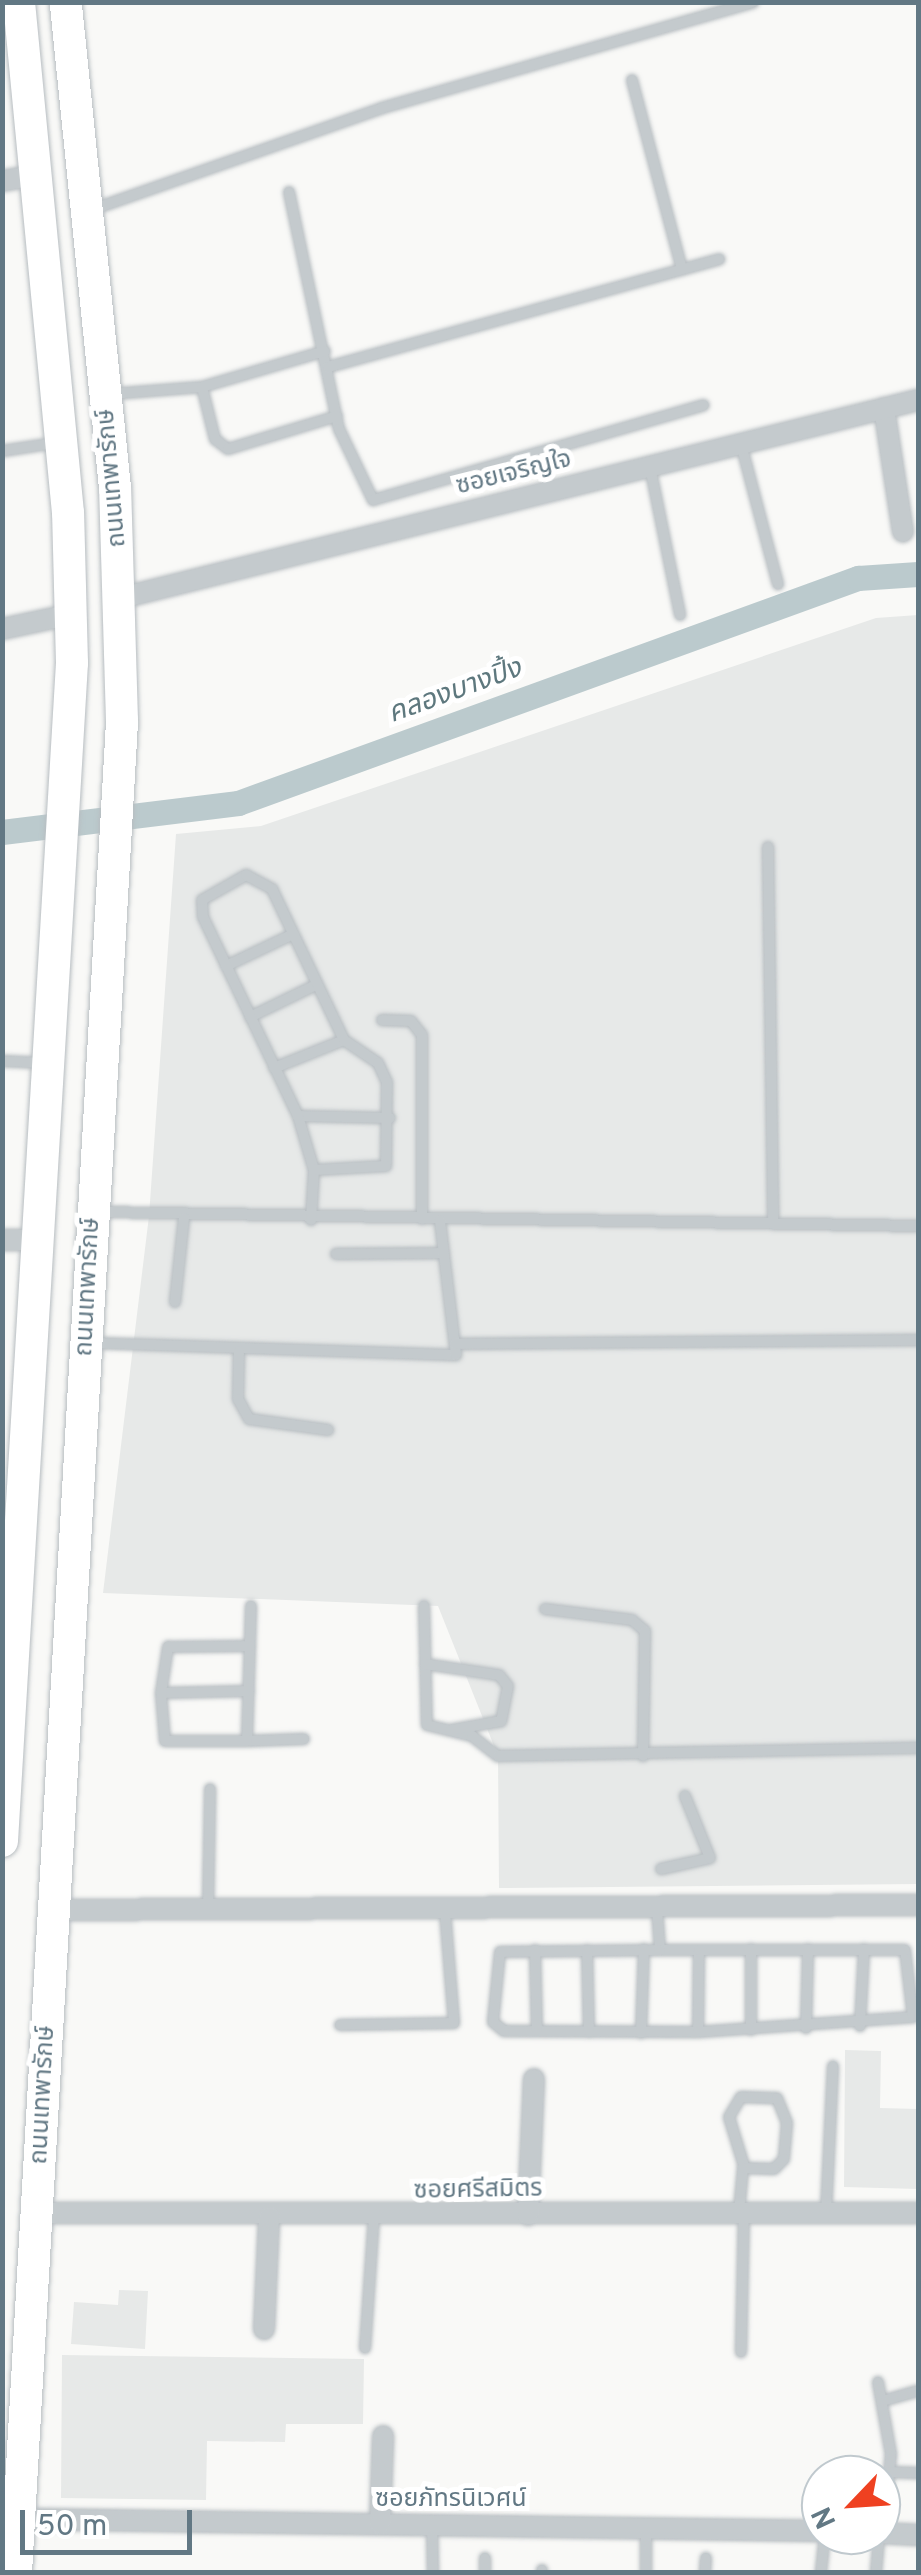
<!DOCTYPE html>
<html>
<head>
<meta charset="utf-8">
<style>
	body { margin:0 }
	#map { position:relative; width:921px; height:2575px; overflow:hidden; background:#f9f9f7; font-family:Overpass,"Noto Sans Thai",sans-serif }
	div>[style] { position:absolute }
	.built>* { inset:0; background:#e7e9e8 }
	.canal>* { height:25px; margin:-12.5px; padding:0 12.5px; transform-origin:12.5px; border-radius:12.5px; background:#bbcacd }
	.roads { filter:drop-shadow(0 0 2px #b7bdc1) drop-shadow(0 0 2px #b7bdc1) }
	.service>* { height:10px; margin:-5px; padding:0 5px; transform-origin:5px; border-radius:5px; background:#c4cacd }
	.minor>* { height:20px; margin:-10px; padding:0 10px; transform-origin:10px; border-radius:10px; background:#c4cacd }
	.primary>* { height:32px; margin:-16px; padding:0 16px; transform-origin:16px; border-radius:16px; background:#fff }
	span { translate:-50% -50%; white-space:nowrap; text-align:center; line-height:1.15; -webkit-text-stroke:10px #fff; paint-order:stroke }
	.street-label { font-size:25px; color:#627884 }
	.water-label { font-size:28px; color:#5e787e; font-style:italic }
	.frame { position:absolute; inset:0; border:5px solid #627884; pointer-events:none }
	.north { position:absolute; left:801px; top:2455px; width:100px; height:100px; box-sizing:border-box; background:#fff; border:2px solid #c0c9ce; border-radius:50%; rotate:245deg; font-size:28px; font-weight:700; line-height:40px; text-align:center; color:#627884 }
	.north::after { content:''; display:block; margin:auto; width:35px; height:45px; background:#ef4121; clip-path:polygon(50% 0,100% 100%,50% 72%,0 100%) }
	.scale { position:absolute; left:20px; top:2510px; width:172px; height:45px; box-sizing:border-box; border:5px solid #627884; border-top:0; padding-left:12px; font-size:30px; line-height:35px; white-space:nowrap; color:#627884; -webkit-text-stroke:8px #fff; paint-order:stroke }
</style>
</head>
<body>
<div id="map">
	<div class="built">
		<div style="clip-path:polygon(918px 615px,918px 1884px,499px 1888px,498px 1756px,438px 1606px,103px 1593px,149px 1216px,176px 834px,261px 826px,876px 618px)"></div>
		<div style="clip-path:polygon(845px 2050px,881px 2051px,880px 2108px,918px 2109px,918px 2189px,844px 2187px)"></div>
		<div style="clip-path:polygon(119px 2290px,148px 2291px,145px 2349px,71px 2344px,74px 2302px,118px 2305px)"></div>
		<div style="clip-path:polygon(62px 2355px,364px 2359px,363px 2424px,286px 2424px,285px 2442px,207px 2441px,206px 2500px,61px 2498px)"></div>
	</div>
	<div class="canal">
		<div style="left:2px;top:832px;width:238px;rotate:-7deg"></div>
		<div style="left:238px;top:803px;width:660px;rotate:-19.95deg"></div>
		<div style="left:858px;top:578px;width:60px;rotate:-3.8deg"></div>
	</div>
	<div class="roads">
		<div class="service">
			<div style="left:632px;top:80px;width:196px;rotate:75.2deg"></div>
			<div style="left:289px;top:192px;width:242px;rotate:78.1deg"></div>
			<div style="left:339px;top:429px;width:79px;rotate:64.4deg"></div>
			<div style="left:373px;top:500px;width:344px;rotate:-16deg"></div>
			<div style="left:91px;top:210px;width:308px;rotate:-19.3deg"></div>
			<div style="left:382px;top:108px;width:386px;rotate:-15.9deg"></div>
			<div style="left:328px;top:367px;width:406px;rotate:-15.4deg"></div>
			<div style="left:202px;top:387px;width:54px;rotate:76deg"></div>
			<div style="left:215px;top:439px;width:16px;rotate:38deg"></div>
			<div style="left:228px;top:449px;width:114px;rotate:-16.8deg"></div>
			<div style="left:111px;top:394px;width:91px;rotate:-4.4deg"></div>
			<div style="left:202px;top:387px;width:128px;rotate:-16.3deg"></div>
			<div style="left:741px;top:444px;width:145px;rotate:75.2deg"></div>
			<div style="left:2px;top:451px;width:54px;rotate:-8.6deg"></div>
			<div style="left:650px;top:467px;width:151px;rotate:78.5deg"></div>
			<div style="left:768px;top:847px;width:377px;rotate:89.2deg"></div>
			<div style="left:226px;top:966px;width:74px;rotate:-25.5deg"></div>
			<div style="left:250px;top:1017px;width:73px;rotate:-25.9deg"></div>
			<div style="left:382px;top:1020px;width:29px;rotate:2deg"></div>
			<div style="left:411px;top:1021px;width:18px;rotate:52deg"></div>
			<div style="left:422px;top:1035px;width:184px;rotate:90deg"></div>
			<div style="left:2px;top:1061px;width:41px;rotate:2.8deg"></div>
			<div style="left:274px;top:1068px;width:75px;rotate:-21.8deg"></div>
			<div style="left:298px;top:1116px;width:92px;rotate:1.2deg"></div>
			<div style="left:100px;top:1212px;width:818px;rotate:0.98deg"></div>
			<div style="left:311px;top:1220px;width:50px;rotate:-86.6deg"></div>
			<div style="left:314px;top:1170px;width:56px;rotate:-106.5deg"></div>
			<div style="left:298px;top:1116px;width:221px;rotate:-115.5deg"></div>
			<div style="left:203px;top:917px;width:17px;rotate:-93deg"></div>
			<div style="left:202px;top:900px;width:51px;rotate:-29.6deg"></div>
			<div style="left:246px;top:875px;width:30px;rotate:28deg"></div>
			<div style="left:272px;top:889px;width:167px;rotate:64.5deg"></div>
			<div style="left:344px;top:1040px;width:41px;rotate:34.1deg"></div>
			<div style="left:378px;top:1063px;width:21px;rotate:65deg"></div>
			<div style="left:387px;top:1082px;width:84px;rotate:90.7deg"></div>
			<div style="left:386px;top:1166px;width:72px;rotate:176.8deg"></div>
			<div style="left:336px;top:1254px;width:108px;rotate:-0.5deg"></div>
			<div style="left:175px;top:1302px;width:84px;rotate:-83.9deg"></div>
			<div style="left:93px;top:1343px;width:363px;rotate:1.9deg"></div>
			<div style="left:456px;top:1355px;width:136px;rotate:-96.8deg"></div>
			<div style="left:455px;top:1344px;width:463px;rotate:-0.5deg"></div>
			<div style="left:239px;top:1351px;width:48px;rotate:91.2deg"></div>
			<div style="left:238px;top:1399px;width:23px;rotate:61deg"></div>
			<div style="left:249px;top:1419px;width:80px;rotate:7.9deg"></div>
			<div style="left:251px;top:1606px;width:135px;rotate:91.7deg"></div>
			<div style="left:247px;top:1741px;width:57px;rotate:-2deg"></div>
			<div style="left:424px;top:1606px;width:119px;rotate:88.6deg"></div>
			<div style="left:427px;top:1725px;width:46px;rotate:13.7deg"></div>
			<div style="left:472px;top:1736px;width:33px;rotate:38deg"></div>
			<div style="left:498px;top:1756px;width:420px;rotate:-1.1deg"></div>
			<div style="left:545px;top:1609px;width:88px;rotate:7.2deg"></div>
			<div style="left:632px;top:1620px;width:17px;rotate:40deg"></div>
			<div style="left:645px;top:1631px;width:125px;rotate:90.9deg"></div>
			<div style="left:425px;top:1664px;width:75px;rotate:8.5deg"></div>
			<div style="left:499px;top:1675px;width:14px;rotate:51deg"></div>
			<div style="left:508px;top:1686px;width:36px;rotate:101deg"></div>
			<div style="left:501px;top:1721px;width:51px;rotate:169.8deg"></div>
			<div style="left:161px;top:1693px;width:88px;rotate:-1.3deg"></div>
			<div style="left:247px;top:1741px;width:82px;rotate:180deg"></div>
			<div style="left:165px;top:1741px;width:48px;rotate:-94.8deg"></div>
			<div style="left:161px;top:1693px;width:47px;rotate:-81.3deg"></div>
			<div style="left:168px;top:1647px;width:82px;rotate:-0.7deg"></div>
			<div style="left:661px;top:1869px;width:50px;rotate:-12.7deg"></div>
			<div style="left:710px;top:1858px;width:67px;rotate:-112deg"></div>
			<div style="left:208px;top:1909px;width:120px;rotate:-89deg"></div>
			<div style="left:657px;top:1909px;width:41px;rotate:85.8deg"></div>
			<div style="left:660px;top:1950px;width:39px"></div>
			<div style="left:699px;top:1950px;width:82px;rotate:90.7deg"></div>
			<div style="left:698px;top:2032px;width:194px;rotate:-179.7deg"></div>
			<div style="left:504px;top:2031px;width:14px;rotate:-141deg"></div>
			<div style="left:493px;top:2022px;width:70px;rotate:-84.3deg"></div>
			<div style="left:500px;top:1952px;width:160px;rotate:-0.7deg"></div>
			<div style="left:751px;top:1949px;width:81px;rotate:90deg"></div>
			<div style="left:535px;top:1950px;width:81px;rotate:88.6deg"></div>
			<div style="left:587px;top:1950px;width:82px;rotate:88.6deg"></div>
			<div style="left:340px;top:2025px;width:114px;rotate:-1deg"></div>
			<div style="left:454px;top:2023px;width:113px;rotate:-94.6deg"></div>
			<div style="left:860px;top:2026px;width:77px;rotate:-87deg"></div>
			<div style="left:806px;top:2028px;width:79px;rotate:-88.5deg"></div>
			<div style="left:698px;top:2032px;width:216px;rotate:-4deg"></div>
			<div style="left:913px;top:2017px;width:67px;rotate:-96.8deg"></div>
			<div style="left:905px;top:1950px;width:206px;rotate:180deg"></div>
			<div style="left:641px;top:2033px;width:84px;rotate:-88deg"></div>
			<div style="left:739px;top:2212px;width:44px;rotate:-84.8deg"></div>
			<div style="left:743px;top:2168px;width:2px;rotate:-63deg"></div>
			<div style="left:744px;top:2166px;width:51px;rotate:-107deg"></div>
			<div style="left:729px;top:2117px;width:23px;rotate:-59deg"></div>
			<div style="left:741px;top:2097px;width:36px;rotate:2deg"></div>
			<div style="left:777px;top:2098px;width:27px;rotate:68deg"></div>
			<div style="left:787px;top:2123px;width:36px;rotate:95deg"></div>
			<div style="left:784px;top:2159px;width:14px;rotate:135deg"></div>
			<div style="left:774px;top:2169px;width:31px;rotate:-178deg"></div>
			<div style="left:826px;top:2214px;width:148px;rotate:-87.3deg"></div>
			<div style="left:365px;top:2348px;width:131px;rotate:-86.1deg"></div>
			<div style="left:741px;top:2352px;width:139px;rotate:-88.8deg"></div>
			<div style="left:878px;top:2382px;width:73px;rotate:79.8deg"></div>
			<div style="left:891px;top:2454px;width:79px;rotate:95.8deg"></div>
			<div style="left:886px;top:2400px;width:33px;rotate:-16deg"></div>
			<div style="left:889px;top:2472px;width:29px;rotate:2deg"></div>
			<div style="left:432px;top:2525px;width:47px;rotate:88.8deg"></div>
			<div style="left:542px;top:2570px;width:2px;rotate:90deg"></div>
			<div style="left:485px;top:2572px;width:14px;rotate:-90deg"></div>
			<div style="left:646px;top:2572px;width:45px;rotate:-90deg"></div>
			<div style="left:705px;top:2572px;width:14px;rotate:-86deg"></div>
			<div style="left:821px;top:2572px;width:37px;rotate:-84deg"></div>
			<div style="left:876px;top:2572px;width:37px;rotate:-85deg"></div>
		</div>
		<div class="minor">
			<div style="left:2px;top:181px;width:36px;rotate:-10deg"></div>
			<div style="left:884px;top:408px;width:125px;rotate:81.3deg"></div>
			<div style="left:121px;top:598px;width:821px;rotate:-13.95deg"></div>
			<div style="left:2px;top:629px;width:72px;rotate:-12.1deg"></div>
			<div style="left:2px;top:1240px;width:35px"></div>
			<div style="left:54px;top:1910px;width:864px;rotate:-0.33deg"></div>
			<div style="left:37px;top:2213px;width:881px"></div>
			<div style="left:528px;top:2215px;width:136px;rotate:-87.5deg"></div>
			<div style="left:264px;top:2329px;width:112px;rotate:-87.4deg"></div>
			<div style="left:20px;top:2519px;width:801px;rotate:0.86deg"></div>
			<div style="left:380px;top:2524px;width:88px;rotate:-88deg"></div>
			<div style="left:881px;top:2533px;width:37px;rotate:3deg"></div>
		</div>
		<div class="primary">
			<div style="left:2px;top:1841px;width:1180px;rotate:-86.6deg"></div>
			<div style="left:72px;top:663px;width:150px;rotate:-91.5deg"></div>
			<div style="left:68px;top:513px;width:513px;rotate:-95.48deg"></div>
			<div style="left:16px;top:2572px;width:1854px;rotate:-86.72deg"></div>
			<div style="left:122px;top:721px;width:233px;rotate:-91.7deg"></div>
			<div style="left:115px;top:488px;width:488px;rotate:-95.8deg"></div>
		</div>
	</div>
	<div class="street-label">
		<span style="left:514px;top:474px;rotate:-14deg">ซอยเจริญใจ</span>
		<span style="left:113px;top:478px;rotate:-95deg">ถนนเทพารักษ์</span>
		<span style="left:89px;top:1287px;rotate:-87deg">ถนนเทพารักษ์</span>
		<span style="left:44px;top:2095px;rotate:-87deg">ถนนเทพารักษ์</span>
		<span style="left:478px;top:2191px;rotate:-1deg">ซอยศรีสมิตร</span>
		<span style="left:451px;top:2500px">ซอยภัทรนิเวศน์</span>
	</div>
	<div class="water-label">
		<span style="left:455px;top:692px;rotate:-20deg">คลองบางปิ้ง</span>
	</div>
	<div class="frame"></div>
	<div class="north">N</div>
	<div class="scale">50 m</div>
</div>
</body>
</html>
